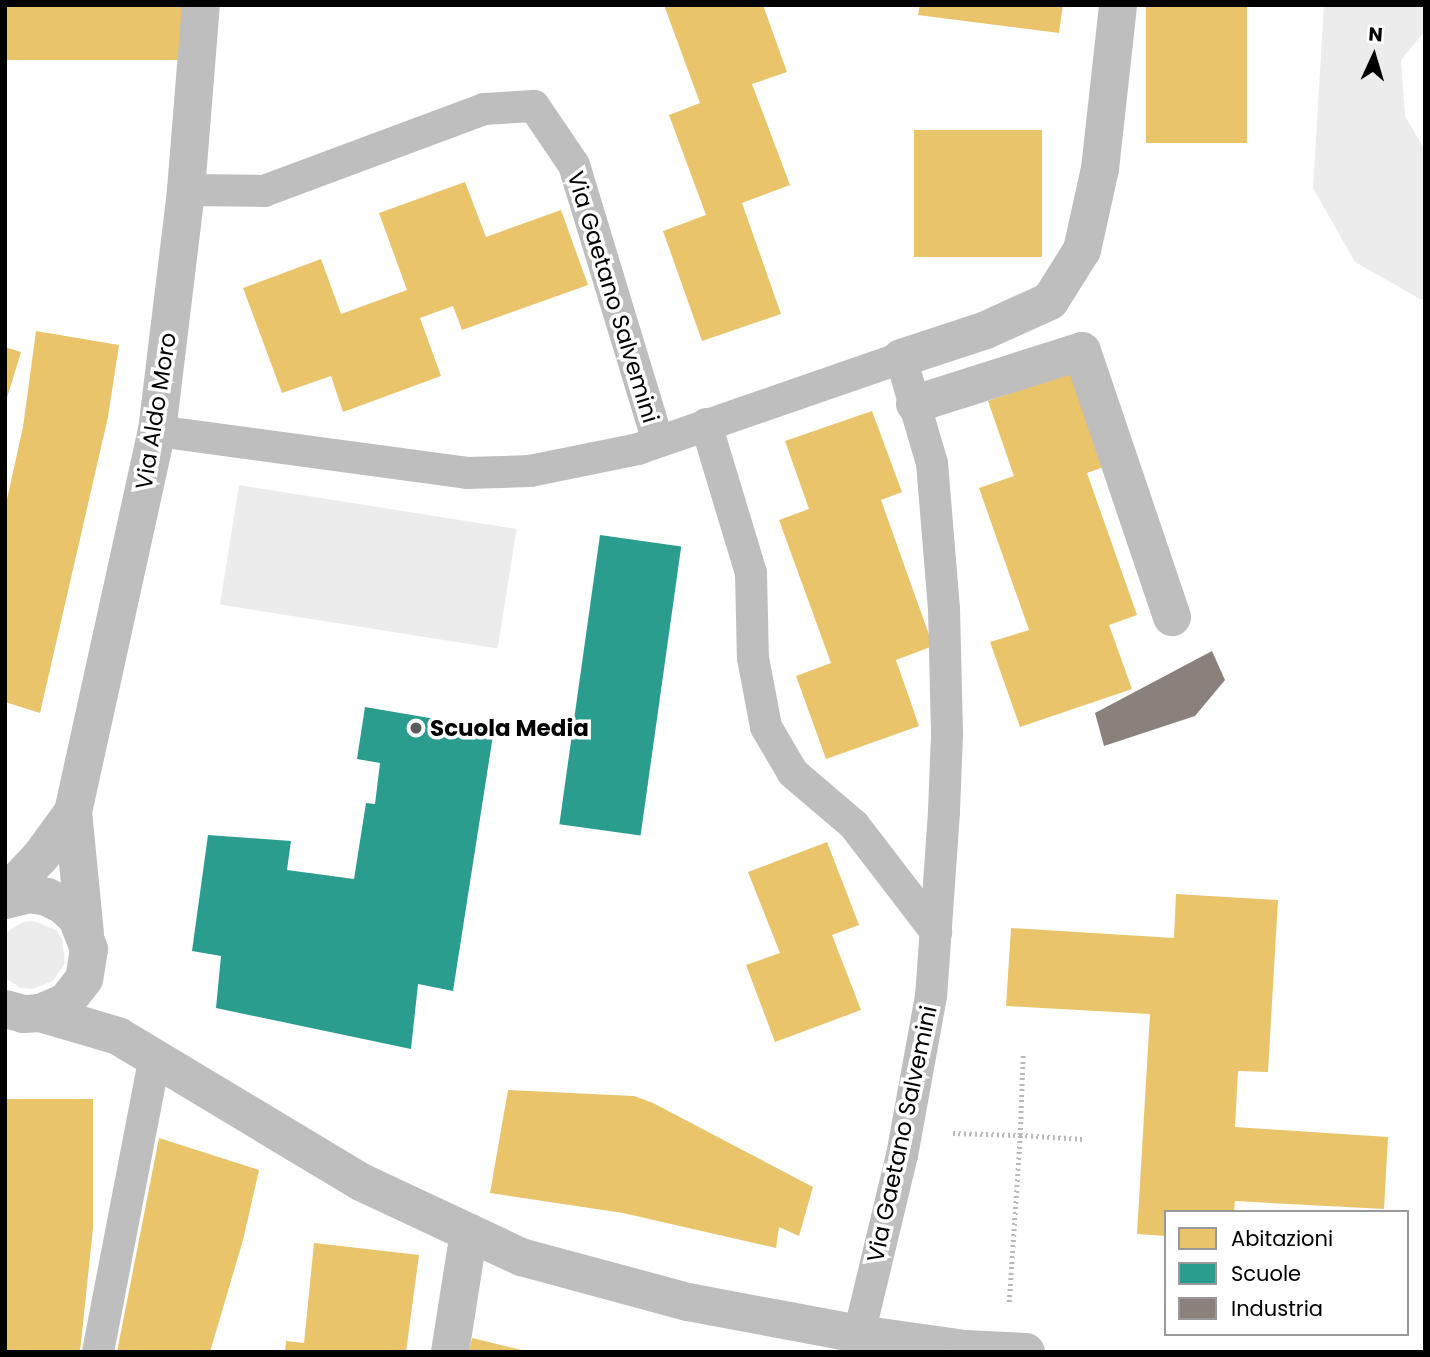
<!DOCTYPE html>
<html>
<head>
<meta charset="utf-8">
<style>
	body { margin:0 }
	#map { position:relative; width:1430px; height:1357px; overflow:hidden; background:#fff; font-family:Poppins,sans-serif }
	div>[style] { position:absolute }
	.green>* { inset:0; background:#ececec; transform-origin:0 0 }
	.homes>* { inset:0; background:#e9c46a; transform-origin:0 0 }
	.schools>* { inset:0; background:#2a9d8f; transform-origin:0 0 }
	.industry>* { inset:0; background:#8a817c }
	.path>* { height:4.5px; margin-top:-2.25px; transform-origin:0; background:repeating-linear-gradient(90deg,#b9b9b9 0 2px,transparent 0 5.5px) }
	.service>* { height:32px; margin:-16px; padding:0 16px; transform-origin:16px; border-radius:16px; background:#bebebe }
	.minor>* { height:38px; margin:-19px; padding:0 19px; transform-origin:19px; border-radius:19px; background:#bebebe }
	.dots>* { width:19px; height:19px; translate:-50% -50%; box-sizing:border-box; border:4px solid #fff; border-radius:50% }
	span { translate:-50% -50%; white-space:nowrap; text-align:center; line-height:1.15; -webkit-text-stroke:7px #fff; paint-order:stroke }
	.street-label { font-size:23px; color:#000 }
	.poi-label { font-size:23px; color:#000; font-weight:700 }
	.left { translate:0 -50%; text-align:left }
	.frame { position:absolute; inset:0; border:7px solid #000; pointer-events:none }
	.legend { position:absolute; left:1164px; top:1210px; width:245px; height:126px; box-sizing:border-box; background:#fff; border:2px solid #999; margin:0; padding:9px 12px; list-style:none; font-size:21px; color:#000 }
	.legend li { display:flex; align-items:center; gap:14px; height:35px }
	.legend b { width:35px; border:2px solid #999 }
	.north { position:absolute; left:1339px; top:21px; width:70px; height:70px; -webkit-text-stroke:5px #fff; paint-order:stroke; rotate:4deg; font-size:19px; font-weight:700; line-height:28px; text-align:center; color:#000 }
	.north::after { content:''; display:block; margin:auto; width:24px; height:32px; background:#000; clip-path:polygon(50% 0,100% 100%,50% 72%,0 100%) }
</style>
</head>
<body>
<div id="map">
	<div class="green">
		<div style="clip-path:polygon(1324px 5px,1425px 5px,1425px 31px,1401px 60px,1405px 116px,1425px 150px,1425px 299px,1420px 299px,1355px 262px,1313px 188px)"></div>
		<div style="left:239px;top:485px;width:281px;height:121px;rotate:9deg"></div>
		<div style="clip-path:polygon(34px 921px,56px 930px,62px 939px,65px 963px,53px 981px,32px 989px,21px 988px,5px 978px,5px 933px,23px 922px)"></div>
	</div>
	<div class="homes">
		<div style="left:5px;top:5px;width:187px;height:55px"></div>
		<div style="clip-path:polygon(664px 5px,763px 5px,787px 72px,752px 84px,790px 185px,742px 203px,781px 314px,702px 341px,663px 231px,706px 215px,669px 115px,700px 103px)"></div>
		<div style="clip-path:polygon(920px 5px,1063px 5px,1059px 33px,918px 15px)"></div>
		<div style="left:1146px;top:5px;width:101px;height:138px"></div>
		<div style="left:914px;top:130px;width:128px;height:127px"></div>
		<div style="clip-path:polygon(465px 182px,486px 237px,561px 210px,588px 285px,462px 330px,453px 306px,420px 318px,441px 376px,343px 412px,331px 376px,282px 393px,243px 288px,321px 259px,341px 314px,407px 290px,379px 213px)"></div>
		<div style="clip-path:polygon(36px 331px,119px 345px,108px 417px,40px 713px,5px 702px,5px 508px,23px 427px)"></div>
		<div style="clip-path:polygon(5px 347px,21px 352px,6px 401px,5px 401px)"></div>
		<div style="clip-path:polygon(1085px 368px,1118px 462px,1087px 473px,1137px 615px,1109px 625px,1132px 689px,1020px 727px,990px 642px,1029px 630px,979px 488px,1014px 476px,988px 401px)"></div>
		<div style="clip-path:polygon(872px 411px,902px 492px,881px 500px,933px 646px,896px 660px,919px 726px,826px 759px,796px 676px,831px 663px,779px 520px,809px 509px,785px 441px)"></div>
		<div style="clip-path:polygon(827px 842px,859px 925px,832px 935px,861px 1010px,775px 1042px,746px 965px,780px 953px,748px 872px)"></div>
		<div style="clip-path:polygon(1176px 894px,1278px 900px,1268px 1072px,1238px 1071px,1235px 1127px,1388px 1137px,1384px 1209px,1235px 1201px,1234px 1212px,1166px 1212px,1166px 1236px,1137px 1234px,1150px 1014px,1006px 1006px,1011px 928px,1174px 938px)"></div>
		<div style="clip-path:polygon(508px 1090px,634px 1096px,653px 1103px,813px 1187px,799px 1236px,779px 1227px,776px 1248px,623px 1213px,490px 1193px)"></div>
		<div style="clip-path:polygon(5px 1099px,93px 1099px,93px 1228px,80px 1352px,5px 1352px)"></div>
		<div style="clip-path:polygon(159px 1138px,259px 1170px,243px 1240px,210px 1352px,117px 1352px)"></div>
		<div style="clip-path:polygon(314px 1243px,419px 1255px,406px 1352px,285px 1352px,286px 1341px,304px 1343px)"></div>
		<div style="clip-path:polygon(472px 1338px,526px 1351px,525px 1352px,469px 1352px)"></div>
	</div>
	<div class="schools">
		<div style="left:600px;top:535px;width:82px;height:292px;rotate:8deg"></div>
		<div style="clip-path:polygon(365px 707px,494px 729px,453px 991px,418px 984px,411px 1049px,216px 1008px,221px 956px,192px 951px,208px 835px,291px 841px,287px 870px,354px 879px,366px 803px,375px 804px,380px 763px,357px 759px)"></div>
	</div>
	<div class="industry">
		<div style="clip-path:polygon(1212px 651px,1225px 680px,1195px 716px,1104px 746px,1095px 713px)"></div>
	</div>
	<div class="path">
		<div style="left:953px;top:1133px;width:67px;rotate:1.7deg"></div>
		<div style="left:1020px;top:1135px;width:82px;rotate:-87.9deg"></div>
		<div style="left:1009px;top:1302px;width:167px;rotate:-86.2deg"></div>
		<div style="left:1020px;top:1135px;width:64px;rotate:3.6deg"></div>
	</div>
	<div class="service">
		<div style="left:186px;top:190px;width:78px;rotate:0.7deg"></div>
		<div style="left:264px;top:191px;width:235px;rotate:-20.4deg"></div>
		<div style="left:484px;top:109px;width:50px;rotate:-3.4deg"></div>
		<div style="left:534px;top:106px;width:71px;rotate:55.9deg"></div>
		<div style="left:574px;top:165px;width:288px;rotate:73.1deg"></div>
		<div style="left:706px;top:424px;width:156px;rotate:73.2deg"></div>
		<div style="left:751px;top:573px;width:85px;rotate:88.7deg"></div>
		<div style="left:753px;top:658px;width:70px;rotate:79.3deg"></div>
		<div style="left:766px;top:727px;width:53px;rotate:59.6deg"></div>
		<div style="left:793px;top:773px;width:80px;rotate:40.4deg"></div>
		<div style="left:854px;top:825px;width:135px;rotate:52.5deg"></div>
		<div style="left:157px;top:431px;width:313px;rotate:7.7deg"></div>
		<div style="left:467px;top:473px;width:63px;rotate:-1.8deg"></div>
		<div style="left:530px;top:471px;width:110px;rotate:-11.5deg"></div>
		<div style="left:638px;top:449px;width:278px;rotate:-19.1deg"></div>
		<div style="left:901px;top:358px;width:109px;rotate:73.6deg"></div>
		<div style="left:932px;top:463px;width:146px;rotate:85.3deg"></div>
		<div style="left:944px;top:609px;width:127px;rotate:88.6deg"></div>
		<div style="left:947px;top:736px;width:76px;rotate:92.3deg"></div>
		<div style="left:944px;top:812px;width:184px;rotate:94deg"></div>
		<div style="left:931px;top:996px;width:162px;rotate:100.3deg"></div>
		<div style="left:902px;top:1155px;width:184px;rotate:103.5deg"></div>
		<div style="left:98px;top:1352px;width:297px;rotate:-79.1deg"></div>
	</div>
	<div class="minor">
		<div style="left:901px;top:358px;width:89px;rotate:-18.2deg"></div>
		<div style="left:986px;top:330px;width:70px;rotate:-24.4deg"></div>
		<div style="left:1050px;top:301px;width:60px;rotate:-57.9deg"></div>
		<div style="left:1082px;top:250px;width:83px;rotate:-77.5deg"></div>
		<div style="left:1100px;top:169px;width:165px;rotate:-83.7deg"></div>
		<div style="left:915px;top:404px;width:175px;rotate:-17.6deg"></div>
		<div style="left:1082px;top:351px;width:281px;rotate:71.3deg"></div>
		<div style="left:5px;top:894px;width:52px;rotate:-46.5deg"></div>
		<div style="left:41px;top:856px;width:54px;rotate:-54deg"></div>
		<div style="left:5px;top:900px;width:25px;rotate:-14deg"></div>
		<div style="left:29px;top:894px;width:18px;rotate:9deg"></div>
		<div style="left:47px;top:897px;width:18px;rotate:27deg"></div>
		<div style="left:63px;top:905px;width:19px;rotate:43deg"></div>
		<div style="left:77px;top:918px;width:33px;rotate:69deg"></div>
		<div style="left:89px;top:949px;width:30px;rotate:99deg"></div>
		<div style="left:84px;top:979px;width:29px;rotate:128deg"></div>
		<div style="left:66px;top:1002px;width:28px;rotate:157deg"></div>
		<div style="left:40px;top:1013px;width:16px;rotate:176deg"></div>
		<div style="left:24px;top:1014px;width:20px;rotate:-165deg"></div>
		<div style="left:85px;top:934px;width:123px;rotate:-95.6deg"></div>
		<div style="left:73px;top:812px;width:390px;rotate:-77.6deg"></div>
		<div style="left:157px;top:431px;width:243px;rotate:-83.1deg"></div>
		<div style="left:186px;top:190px;width:186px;rotate:-85.4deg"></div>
		<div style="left:40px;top:1013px;width:81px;rotate:16.4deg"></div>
		<div style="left:118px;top:1036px;width:283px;rotate:31deg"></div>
		<div style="left:361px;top:1182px;width:177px;rotate:25.1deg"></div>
		<div style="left:521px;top:1257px;width:173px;rotate:15.1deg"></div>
		<div style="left:688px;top:1302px;width:174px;rotate:10.6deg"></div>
		<div style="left:859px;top:1334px;width:107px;rotate:8.1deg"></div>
		<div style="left:965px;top:1349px;width:61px;rotate:2.8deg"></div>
		<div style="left:450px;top:1352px;width:121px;rotate:-81deg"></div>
	</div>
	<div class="dots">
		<div style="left:416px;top:728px;background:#595959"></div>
	</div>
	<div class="street-label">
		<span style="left:613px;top:297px;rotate:73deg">Via Gaetano Salvemini</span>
		<span style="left:156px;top:411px;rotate:-81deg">Via Aldo Moro</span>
		<span style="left:902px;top:1134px;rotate:-78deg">Via Gaetano Salvemini</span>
	</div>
	<div class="poi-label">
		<span class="left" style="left:430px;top:728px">Scuola Media</span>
	</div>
	<div class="frame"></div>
	<ul class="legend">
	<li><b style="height:19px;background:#e9c46a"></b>Abitazioni</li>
	<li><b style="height:19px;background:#2a9d8f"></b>Scuole</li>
	<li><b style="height:19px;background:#8a817c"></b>Industria</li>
	</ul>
	<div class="north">N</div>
</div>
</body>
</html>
